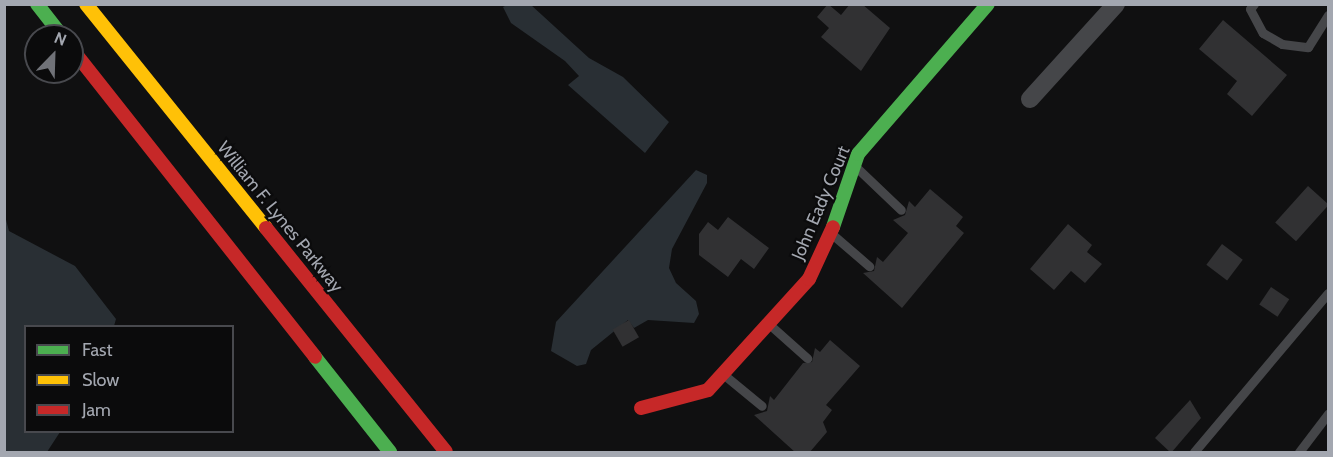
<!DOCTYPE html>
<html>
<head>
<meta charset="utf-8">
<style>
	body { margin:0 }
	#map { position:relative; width:1333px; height:457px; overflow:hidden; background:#101011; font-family:Cabin,sans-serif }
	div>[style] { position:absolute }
	.water>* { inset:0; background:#292f34 }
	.building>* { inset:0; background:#313133; transform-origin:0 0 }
	.lane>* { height:9px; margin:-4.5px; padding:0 4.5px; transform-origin:4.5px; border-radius:4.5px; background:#454649 }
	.street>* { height:18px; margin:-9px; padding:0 9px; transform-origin:9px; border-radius:9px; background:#454649 }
	.fast>* { height:14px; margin:-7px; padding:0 7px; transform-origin:7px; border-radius:7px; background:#4caf50 }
	.slow>* { height:14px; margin:-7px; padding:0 7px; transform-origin:7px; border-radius:7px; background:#ffc107 }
	.jam>* { height:14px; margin:-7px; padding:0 7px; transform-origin:7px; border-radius:7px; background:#c62828 }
	span { translate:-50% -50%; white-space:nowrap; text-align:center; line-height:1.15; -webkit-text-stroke:4.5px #0b0b0c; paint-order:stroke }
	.street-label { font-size:18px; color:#a3a7b0 }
	.frame { position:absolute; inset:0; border:6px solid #a3a7b0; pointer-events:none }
	.legend { position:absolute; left:24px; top:325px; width:210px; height:108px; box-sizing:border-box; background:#0b0b0c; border:2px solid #48494e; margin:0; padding:8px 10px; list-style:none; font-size:18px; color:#a3a7b0 }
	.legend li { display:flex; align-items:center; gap:12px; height:30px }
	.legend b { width:30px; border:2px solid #48494e }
	.north { position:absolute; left:24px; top:24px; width:60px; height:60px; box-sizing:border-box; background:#0b0b0c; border:2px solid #48494e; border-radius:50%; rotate:23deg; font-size:16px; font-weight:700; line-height:24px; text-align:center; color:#a3a7b0 }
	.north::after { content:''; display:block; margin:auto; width:21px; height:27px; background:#707278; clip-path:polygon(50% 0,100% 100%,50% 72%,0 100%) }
</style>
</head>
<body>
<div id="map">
	<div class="water">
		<div style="clip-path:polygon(507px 5px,531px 5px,589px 58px,623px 77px,669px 122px,645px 153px,568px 85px,579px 76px,565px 61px,511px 23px,503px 7px)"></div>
		<div style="clip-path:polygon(696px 170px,707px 175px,707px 183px,672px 249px,669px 268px,676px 283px,696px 301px,699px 314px,694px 323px,648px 320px,634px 328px,628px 320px,591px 350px,586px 364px,577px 366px,551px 351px,556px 322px)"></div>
		<div style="clip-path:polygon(4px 212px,9px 231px,75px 266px,116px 319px,114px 326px,26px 326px,26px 432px,60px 432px,47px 452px,5px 452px)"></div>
	</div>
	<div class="building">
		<div style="clip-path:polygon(828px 4px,841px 15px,850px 4px,862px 4px,890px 28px,861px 71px,821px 37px,829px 28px,817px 17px)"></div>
		<div style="clip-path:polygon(1223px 20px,1287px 75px,1252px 116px,1227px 94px,1237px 81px,1199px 49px)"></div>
		<div style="left:1308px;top:186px;width:28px;height:49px;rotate:42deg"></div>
		<div style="clip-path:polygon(930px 189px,963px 217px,956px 226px,964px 233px,902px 308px,863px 273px,874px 271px,877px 257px,883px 262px,908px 233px,893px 220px,905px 215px,909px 201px,915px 207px)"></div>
		<div style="clip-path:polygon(728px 217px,769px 248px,754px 269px,741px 259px,728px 277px,699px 255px,699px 234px,708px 222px,718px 230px)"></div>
		<div style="clip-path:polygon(1068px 224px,1092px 245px,1087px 252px,1102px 264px,1085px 283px,1071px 271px,1054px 290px,1030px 269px)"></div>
		<div style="left:1222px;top:244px;width:26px;height:26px;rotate:37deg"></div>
		<div style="left:1271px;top:287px;width:22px;height:21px;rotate:34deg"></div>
		<div style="left:629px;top:320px;width:20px;height:19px;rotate:60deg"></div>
		<div style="clip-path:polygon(830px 340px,860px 366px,826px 405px,832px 410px,823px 422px,827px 432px,809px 453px,796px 453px,754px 415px,767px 411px,770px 396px,774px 400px,803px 363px,812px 362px,815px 348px,820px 352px)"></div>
		<div style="clip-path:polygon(1190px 400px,1201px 418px,1171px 453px,1155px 438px)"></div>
	</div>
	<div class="lane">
		<div style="left:1254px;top:4px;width:6px;rotate:129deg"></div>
		<div style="left:1250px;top:9px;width:27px;rotate:62deg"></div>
		<div style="left:1263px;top:33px;width:22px;rotate:30deg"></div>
		<div style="left:1282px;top:44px;width:26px;rotate:7deg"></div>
		<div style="left:1308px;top:47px;width:38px;rotate:-58deg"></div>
		<div style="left:856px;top:167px;width:62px;rotate:43.7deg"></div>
		<div style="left:833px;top:235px;width:48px;rotate:40.7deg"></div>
		<div style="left:770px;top:325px;width:50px;rotate:41.7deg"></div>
		<div style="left:723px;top:374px;width:50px;rotate:39.4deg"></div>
		<div style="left:1194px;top:452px;width:208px;rotate:-49.9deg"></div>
		<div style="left:1299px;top:452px;width:48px;rotate:-52.7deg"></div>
	</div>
	<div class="street">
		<div style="left:1030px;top:99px;width:128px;rotate:-47.8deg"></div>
	</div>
	<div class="fast">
		<div style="left:37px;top:4px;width:41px;rotate:52deg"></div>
		<div style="left:833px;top:227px;width:77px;rotate:-71.1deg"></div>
		<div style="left:858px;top:154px;width:198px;rotate:-49.1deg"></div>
		<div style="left:315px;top:357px;width:121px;rotate:51.7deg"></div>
	</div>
	<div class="slow">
		<div style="left:86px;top:4px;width:287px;rotate:51.2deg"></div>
	</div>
	<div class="jam">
		<div style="left:72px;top:49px;width:392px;rotate:51.7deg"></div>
		<div style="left:266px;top:228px;width:287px;rotate:51.2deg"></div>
		<div style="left:641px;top:408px;width:69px;rotate:-15deg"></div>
		<div style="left:708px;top:390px;width:150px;rotate:-47.7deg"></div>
		<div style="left:809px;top:279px;width:57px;rotate:-65.2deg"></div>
	</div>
	<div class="street-label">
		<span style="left:821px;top:203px;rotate:-67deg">John Eady Court</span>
		<span style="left:280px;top:217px;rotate:51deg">William F. Lynes Parkway</span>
	</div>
	<div class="frame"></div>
	<ul class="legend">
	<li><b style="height:8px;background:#4caf50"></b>Fast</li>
	<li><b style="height:8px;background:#ffc107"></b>Slow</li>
	<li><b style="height:8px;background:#c62828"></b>Jam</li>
	</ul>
	<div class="north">N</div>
</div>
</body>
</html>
